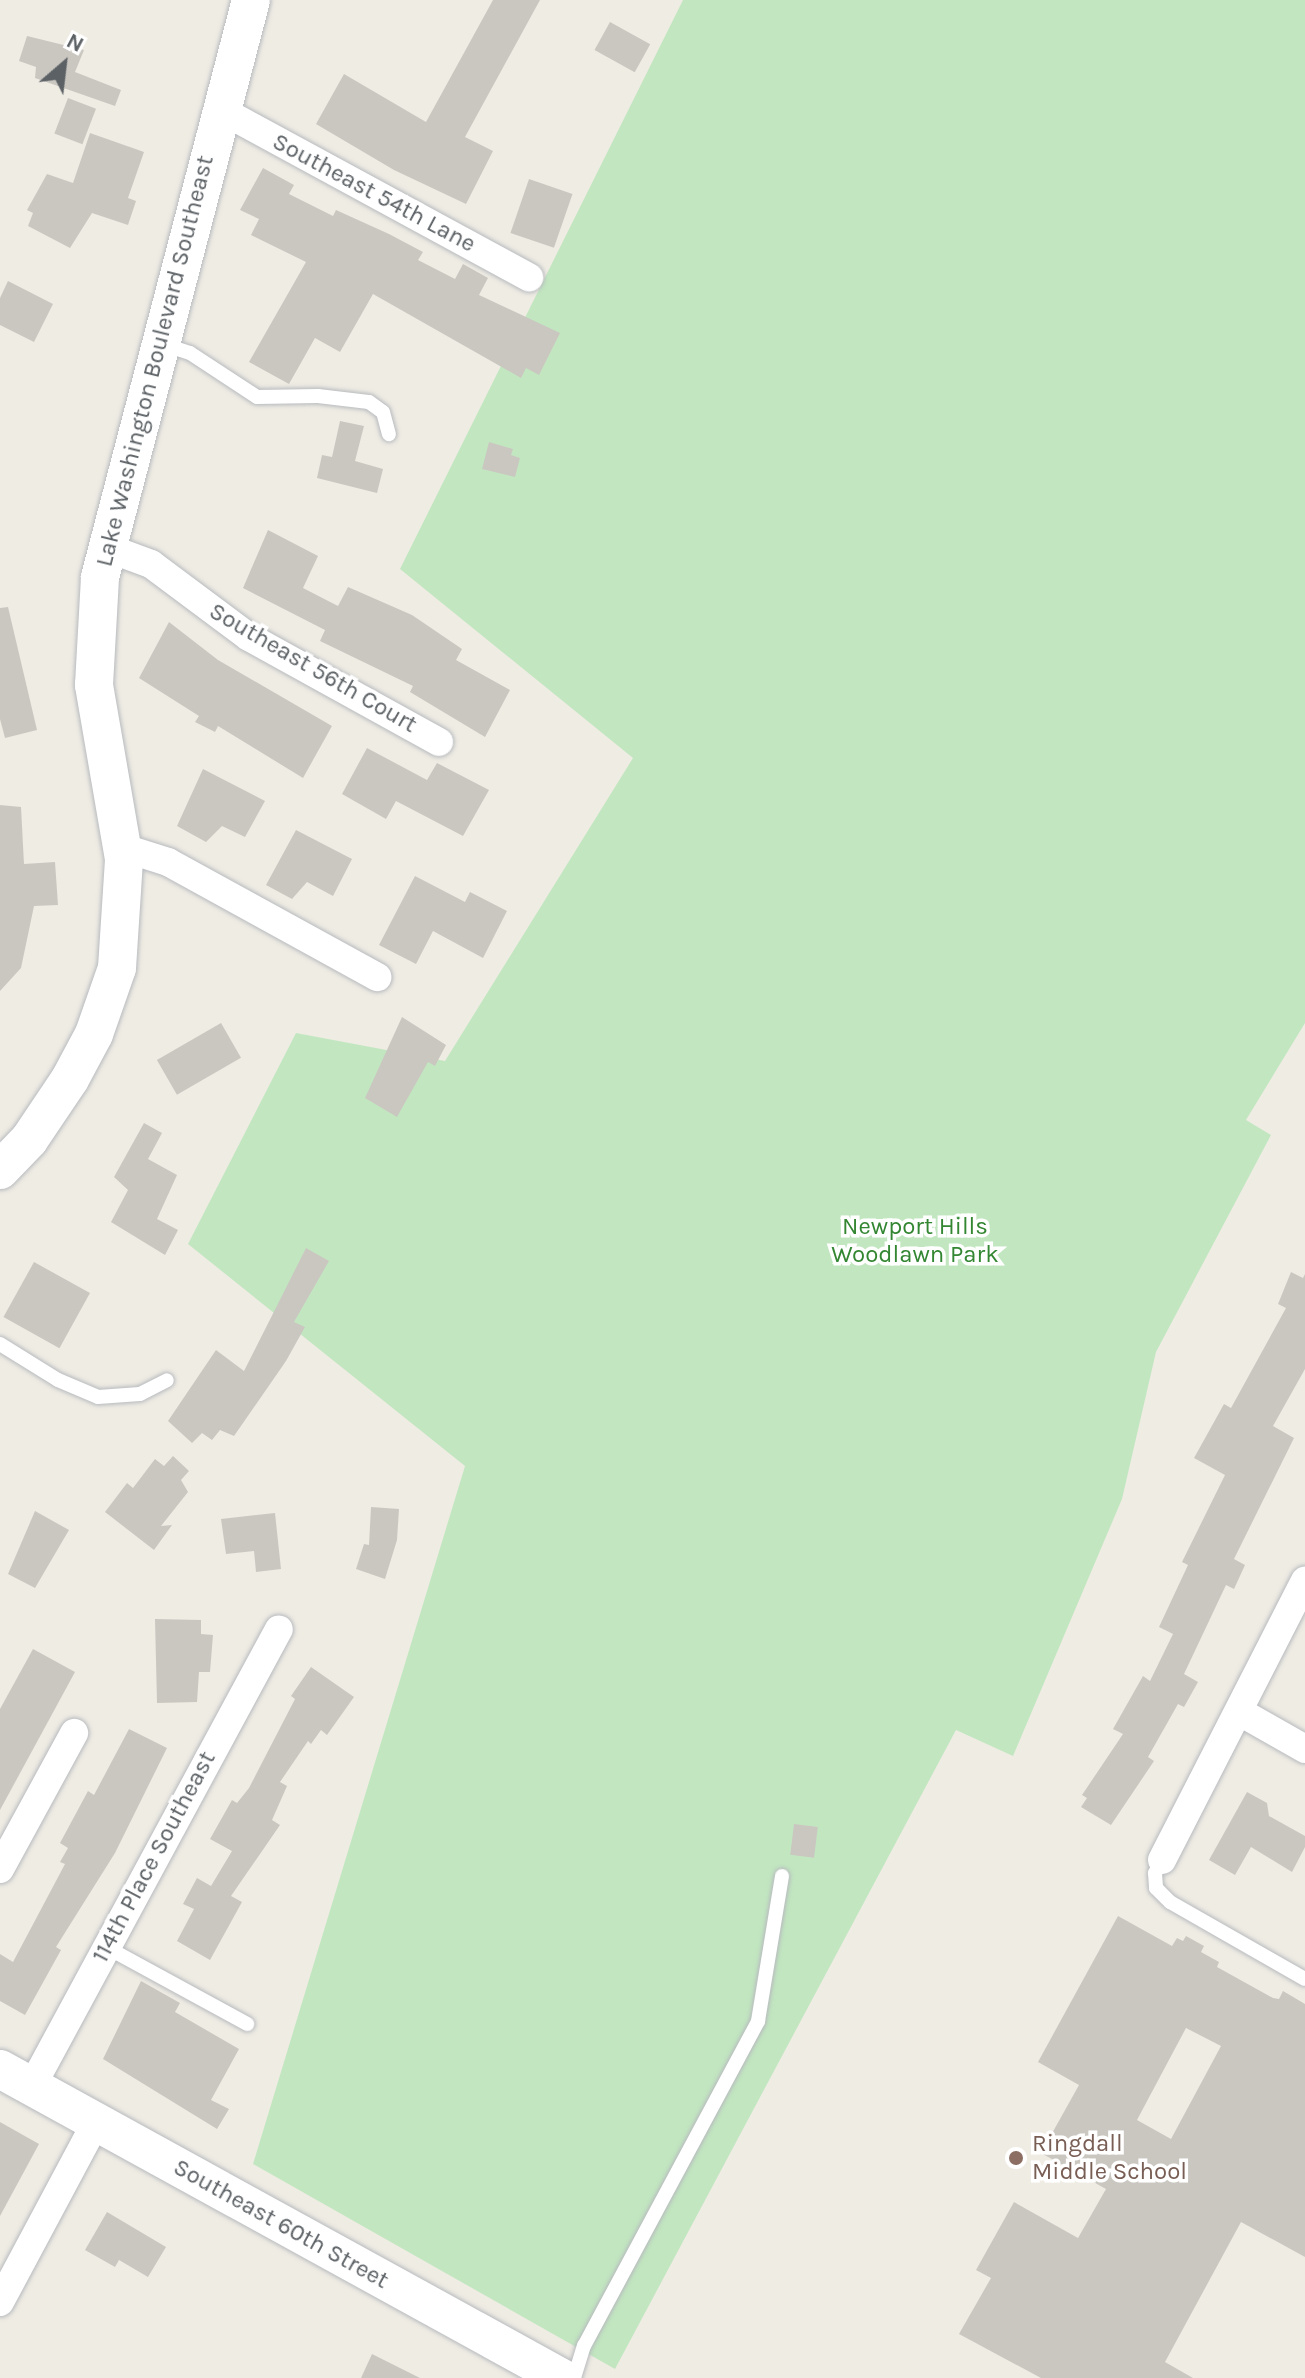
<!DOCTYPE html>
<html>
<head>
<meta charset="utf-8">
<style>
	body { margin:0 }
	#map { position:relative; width:1305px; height:2378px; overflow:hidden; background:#efece4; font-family:Karla,sans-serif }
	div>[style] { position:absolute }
	.green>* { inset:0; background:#c2e7c0 }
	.building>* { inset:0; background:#cac7c1; transform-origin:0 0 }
	.roads { filter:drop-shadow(0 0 2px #b7babe) drop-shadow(0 0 2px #b7babe) }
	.lane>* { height:14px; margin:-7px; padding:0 7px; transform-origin:7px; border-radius:7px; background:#fff }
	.street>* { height:28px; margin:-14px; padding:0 14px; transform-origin:14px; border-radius:14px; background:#fff }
	.secondary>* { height:38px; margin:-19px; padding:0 19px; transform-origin:19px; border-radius:19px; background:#fff }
	.dots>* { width:22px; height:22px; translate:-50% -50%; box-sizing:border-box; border:4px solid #fff; border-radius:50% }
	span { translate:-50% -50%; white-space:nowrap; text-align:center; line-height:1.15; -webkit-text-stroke:7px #fff; paint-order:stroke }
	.street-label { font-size:24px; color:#5c6165 }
	.park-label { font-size:24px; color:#338632 }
	.education-label { font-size:24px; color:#785e54 }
	.left { translate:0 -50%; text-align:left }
	.north { position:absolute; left:24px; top:24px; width:80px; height:80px; -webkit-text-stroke:6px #fff; paint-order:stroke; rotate:28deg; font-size:22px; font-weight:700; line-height:32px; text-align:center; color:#5c6165 }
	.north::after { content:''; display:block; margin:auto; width:28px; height:36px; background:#5c6165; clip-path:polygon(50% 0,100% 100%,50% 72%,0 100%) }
</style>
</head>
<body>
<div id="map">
	<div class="green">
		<div style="clip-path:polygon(683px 0,1305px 0,1305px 1023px,1246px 1120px,1271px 1135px,1156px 1352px,1122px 1499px,1013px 1756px,956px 1730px,615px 2369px,253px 2164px,465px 1466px,188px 1244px,296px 1033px,445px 1061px,633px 758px,400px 569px)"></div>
	</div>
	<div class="building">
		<div style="clip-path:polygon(493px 0,540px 0,465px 137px,493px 151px,466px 204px,394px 170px,316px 124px,344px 74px,426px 122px)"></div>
		<div style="left:610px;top:22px;width:46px;height:32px;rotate:29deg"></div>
		<div style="clip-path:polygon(27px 36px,84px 50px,75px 72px,121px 90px,115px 106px,35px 78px,36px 67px,19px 61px)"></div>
		<div style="left:68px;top:98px;width:30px;height:38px;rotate:21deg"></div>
		<div style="clip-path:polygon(90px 133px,144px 152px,128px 198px,136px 201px,128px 225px,92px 213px,70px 248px,28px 226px,33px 213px,27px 210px,47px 174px,73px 183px)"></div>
		<div style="clip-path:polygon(263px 168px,294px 185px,289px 194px,333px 216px,336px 210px,389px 234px,423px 252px,418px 260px,455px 279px,463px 264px,488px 278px,479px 295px,560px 333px,539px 375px,526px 368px,521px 378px,373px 294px,340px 352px,315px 338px,289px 384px,249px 362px,306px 262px,251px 235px,259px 219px,240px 210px)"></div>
		<div style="left:529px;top:179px;width:46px;height:57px;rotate:19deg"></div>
		<div style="clip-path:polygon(8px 281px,53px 304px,34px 342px,0 325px,0 298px)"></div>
		<div style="clip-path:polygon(340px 421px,364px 426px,355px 461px,383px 469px,377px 493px,317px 478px,322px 455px,332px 457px)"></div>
		<div style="clip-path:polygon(489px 442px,513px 449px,511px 455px,520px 458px,515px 477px,482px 469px)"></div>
		<div style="clip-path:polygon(268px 530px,318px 556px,303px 588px,338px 606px,348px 587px,412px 615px,462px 649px,456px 660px,510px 690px,485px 737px,410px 692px,413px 686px,320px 641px,325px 630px,243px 588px)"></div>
		<div style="clip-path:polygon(8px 607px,37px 730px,5px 738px,0 719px,0 608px)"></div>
		<div style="clip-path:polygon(169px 622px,218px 660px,332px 726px,303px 778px,218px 726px,215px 732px,195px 722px,199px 716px,139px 678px)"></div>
		<div style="clip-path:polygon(367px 748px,427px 780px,437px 763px,489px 790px,463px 836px,396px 801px,386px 819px,342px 794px)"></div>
		<div style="clip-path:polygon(203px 769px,265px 801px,245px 837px,222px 826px,206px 842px,177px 826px)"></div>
		<div style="clip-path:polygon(0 805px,21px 807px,24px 864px,55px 862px,58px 905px,34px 906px,21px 968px,0 991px)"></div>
		<div style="clip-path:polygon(296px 830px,352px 859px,333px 896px,307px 882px,292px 899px,266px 885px)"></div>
		<div style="clip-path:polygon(415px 876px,465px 902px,470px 892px,507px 911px,483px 958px,433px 931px,416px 964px,379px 945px)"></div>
		<div style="clip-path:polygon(402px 1017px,446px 1045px,435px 1066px,428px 1062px,397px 1117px,365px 1098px)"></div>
		<div style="left:221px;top:1023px;width:40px;height:74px;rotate:60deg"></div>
		<div style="clip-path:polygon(144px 1123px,162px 1133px,148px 1159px,177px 1175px,157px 1219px,178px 1230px,165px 1255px,111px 1222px,128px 1190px,114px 1177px)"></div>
		<div style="clip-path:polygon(306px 1248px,329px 1261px,294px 1322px,305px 1327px,286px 1361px,234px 1436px,220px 1430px,212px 1440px,202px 1433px,192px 1443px,168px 1421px,216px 1350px,244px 1371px)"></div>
		<div style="left:34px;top:1262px;width:64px;height:63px;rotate:29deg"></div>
		<div style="clip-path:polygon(1291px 1272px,1303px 1278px,1305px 1274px,1305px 1369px,1273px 1426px,1294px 1438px,1234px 1559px,1245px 1565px,1234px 1589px,1226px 1585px,1184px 1674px,1198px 1682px,1184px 1707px,1178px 1704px,1148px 1757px,1154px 1761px,1111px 1825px,1081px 1807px,1087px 1798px,1082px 1795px,1123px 1734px,1113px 1729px,1143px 1676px,1150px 1681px,1173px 1634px,1159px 1627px,1188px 1565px,1182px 1562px,1225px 1475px,1194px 1458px,1224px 1404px,1231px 1408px,1286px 1308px,1278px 1304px)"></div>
		<div style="clip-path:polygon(173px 1456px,189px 1471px,181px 1480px,188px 1492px,161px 1526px,172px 1525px,154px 1550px,105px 1512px,127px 1483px,133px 1488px,155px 1459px,164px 1466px)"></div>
		<div style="clip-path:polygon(371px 1507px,399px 1509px,397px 1540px,385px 1579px,356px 1569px,364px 1544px,369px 1545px)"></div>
		<div style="clip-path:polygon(35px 1511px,69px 1530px,35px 1588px,8px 1574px)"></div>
		<div style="clip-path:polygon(275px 1513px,281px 1569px,256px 1572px,254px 1551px,226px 1554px,221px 1519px)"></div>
		<div style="clip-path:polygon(155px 1619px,201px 1620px,201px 1634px,213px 1635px,210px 1672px,199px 1672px,197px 1702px,157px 1703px)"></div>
		<div style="clip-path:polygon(33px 1649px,75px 1672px,0 1810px,0 1709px)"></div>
		<div style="clip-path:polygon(311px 1667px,354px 1697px,327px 1735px,321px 1730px,311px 1744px,308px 1741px,280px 1782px,287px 1786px,272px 1820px,280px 1825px,231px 1896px,242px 1902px,210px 1960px,177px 1941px,194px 1909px,183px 1904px,197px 1878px,211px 1886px,232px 1851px,210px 1839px,232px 1800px,237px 1803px,249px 1788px,295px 1699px,291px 1696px)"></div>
		<div style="clip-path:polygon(129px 1729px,167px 1748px,165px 1752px,115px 1853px,56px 1947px,61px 1950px,25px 2015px,0 2001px,0 1954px,13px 1962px,65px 1864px,60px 1862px,68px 1848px,60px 1843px,88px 1791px,94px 1795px)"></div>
		<div style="clip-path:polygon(1247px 1792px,1267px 1803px,1269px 1816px,1305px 1836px,1305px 1847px,1292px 1872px,1251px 1847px,1235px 1875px,1209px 1860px)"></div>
		<div style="left:794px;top:1824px;width:24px;height:31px;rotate:7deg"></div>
		<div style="clip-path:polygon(evenodd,1118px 1916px,1172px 1946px,1177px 1938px,1183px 1941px,1186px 1936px,1204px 1946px,1201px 1952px,1219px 1962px,1217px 1967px,1273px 1998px,1279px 1999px,1283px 1991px,1305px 2004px,1305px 2257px,1241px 2222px,1165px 2362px,1193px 2378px,1041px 2378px,959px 2334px,991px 2278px,976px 2270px,1014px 2202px,1078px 2238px,1106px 2189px,1041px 2153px,1079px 2085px,1038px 2062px,1118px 1916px,1186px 2028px,1221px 2046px,1171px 2139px,1137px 2120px,1186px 2028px)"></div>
		<div style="clip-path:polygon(141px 1981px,180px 2003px,175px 2012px,239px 2049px,211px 2100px,229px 2109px,217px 2129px,103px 2059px)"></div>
		<div style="clip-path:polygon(0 2122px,39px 2144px,0 2216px)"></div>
		<div style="clip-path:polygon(107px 2212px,166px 2247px,148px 2277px,119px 2260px,115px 2267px,85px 2250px)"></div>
		<div style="clip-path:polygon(372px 2354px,420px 2378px,361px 2378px)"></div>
	</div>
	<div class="roads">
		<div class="lane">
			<div style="left:162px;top:344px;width:29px;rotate:18deg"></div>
			<div style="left:190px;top:353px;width:80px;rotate:33.3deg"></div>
			<div style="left:257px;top:397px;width:61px;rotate:-0.9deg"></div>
			<div style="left:318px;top:396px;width:51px;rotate:6.7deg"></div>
			<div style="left:369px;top:402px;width:17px;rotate:36deg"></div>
			<div style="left:383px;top:412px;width:23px;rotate:75deg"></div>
			<div style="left:0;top:1344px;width:68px;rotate:31.8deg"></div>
			<div style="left:58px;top:1380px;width:43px;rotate:23deg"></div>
			<div style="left:98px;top:1397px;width:42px;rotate:-4.1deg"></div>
			<div style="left:140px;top:1394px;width:30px;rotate:-27deg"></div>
			<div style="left:1162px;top:1860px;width:15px;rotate:118deg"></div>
			<div style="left:1155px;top:1873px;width:15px;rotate:86deg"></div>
			<div style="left:1156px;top:1888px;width:20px;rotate:45deg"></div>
			<div style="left:1170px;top:1902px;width:155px;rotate:29.7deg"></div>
			<div style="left:106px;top:1947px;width:161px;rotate:28.6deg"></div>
			<div style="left:574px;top:2378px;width:34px;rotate:-73deg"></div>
			<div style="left:584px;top:2346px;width:369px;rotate:-61.8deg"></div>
			<div style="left:758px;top:2021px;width:147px;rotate:-80.6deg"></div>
		</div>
		<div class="street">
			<div style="left:219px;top:109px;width:353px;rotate:28.5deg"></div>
			<div style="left:105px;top:547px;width:49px;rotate:20.3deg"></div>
			<div style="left:151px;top:564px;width:122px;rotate:36.7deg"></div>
			<div style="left:249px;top:637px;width:217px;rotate:28.9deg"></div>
			<div style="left:121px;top:847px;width:49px;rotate:17.7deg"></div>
			<div style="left:168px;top:862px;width:239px;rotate:28.8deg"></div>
			<div style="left:1240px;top:1712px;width:75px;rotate:29.6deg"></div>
			<div style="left:1162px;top:1860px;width:314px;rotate:-62.9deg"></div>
			<div style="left:0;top:1869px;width:155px;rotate:-61.4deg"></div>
			<div style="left:32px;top:2086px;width:519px;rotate:-61.61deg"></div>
			<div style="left:0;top:2302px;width:204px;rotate:-61.9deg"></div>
		</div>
		<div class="secondary">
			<div style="left:0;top:1170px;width:42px;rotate:-46deg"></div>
			<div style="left:29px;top:1140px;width:73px;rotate:-56.1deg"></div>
			<div style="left:70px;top:1079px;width:51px;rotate:-61.9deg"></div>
			<div style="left:94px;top:1034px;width:70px;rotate:-70.8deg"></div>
			<div style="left:117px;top:968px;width:109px;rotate:-86.3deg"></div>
			<div style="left:124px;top:859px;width:177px;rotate:-99.8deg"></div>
			<div style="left:94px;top:685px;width:108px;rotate:-86.8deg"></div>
			<div style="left:100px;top:577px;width:596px;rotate:-75.33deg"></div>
			<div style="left:0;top:2069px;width:641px;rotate:28.8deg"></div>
		</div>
	</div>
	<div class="dots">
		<div style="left:1016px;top:2158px;background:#8d6e63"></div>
	</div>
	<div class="street-label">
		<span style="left:374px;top:193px;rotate:28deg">Southeast 54th Lane</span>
		<span style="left:155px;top:361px;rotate:-76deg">Lake Washington Boulevard Southeast</span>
		<span style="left:313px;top:668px;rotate:30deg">Southeast 56th Court</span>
		<span style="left:154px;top:1857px;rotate:-62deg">114th Place Southeast</span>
		<span style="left:281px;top:2224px;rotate:29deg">Southeast 60th Street</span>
	</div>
	<div class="park-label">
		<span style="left:915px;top:1241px">Newport Hills<br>Woodlawn Park</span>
	</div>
	<div class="education-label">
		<span class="left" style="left:1032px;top:2158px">Ringdall<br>Middle School</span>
	</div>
	<div class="north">N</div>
</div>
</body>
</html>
